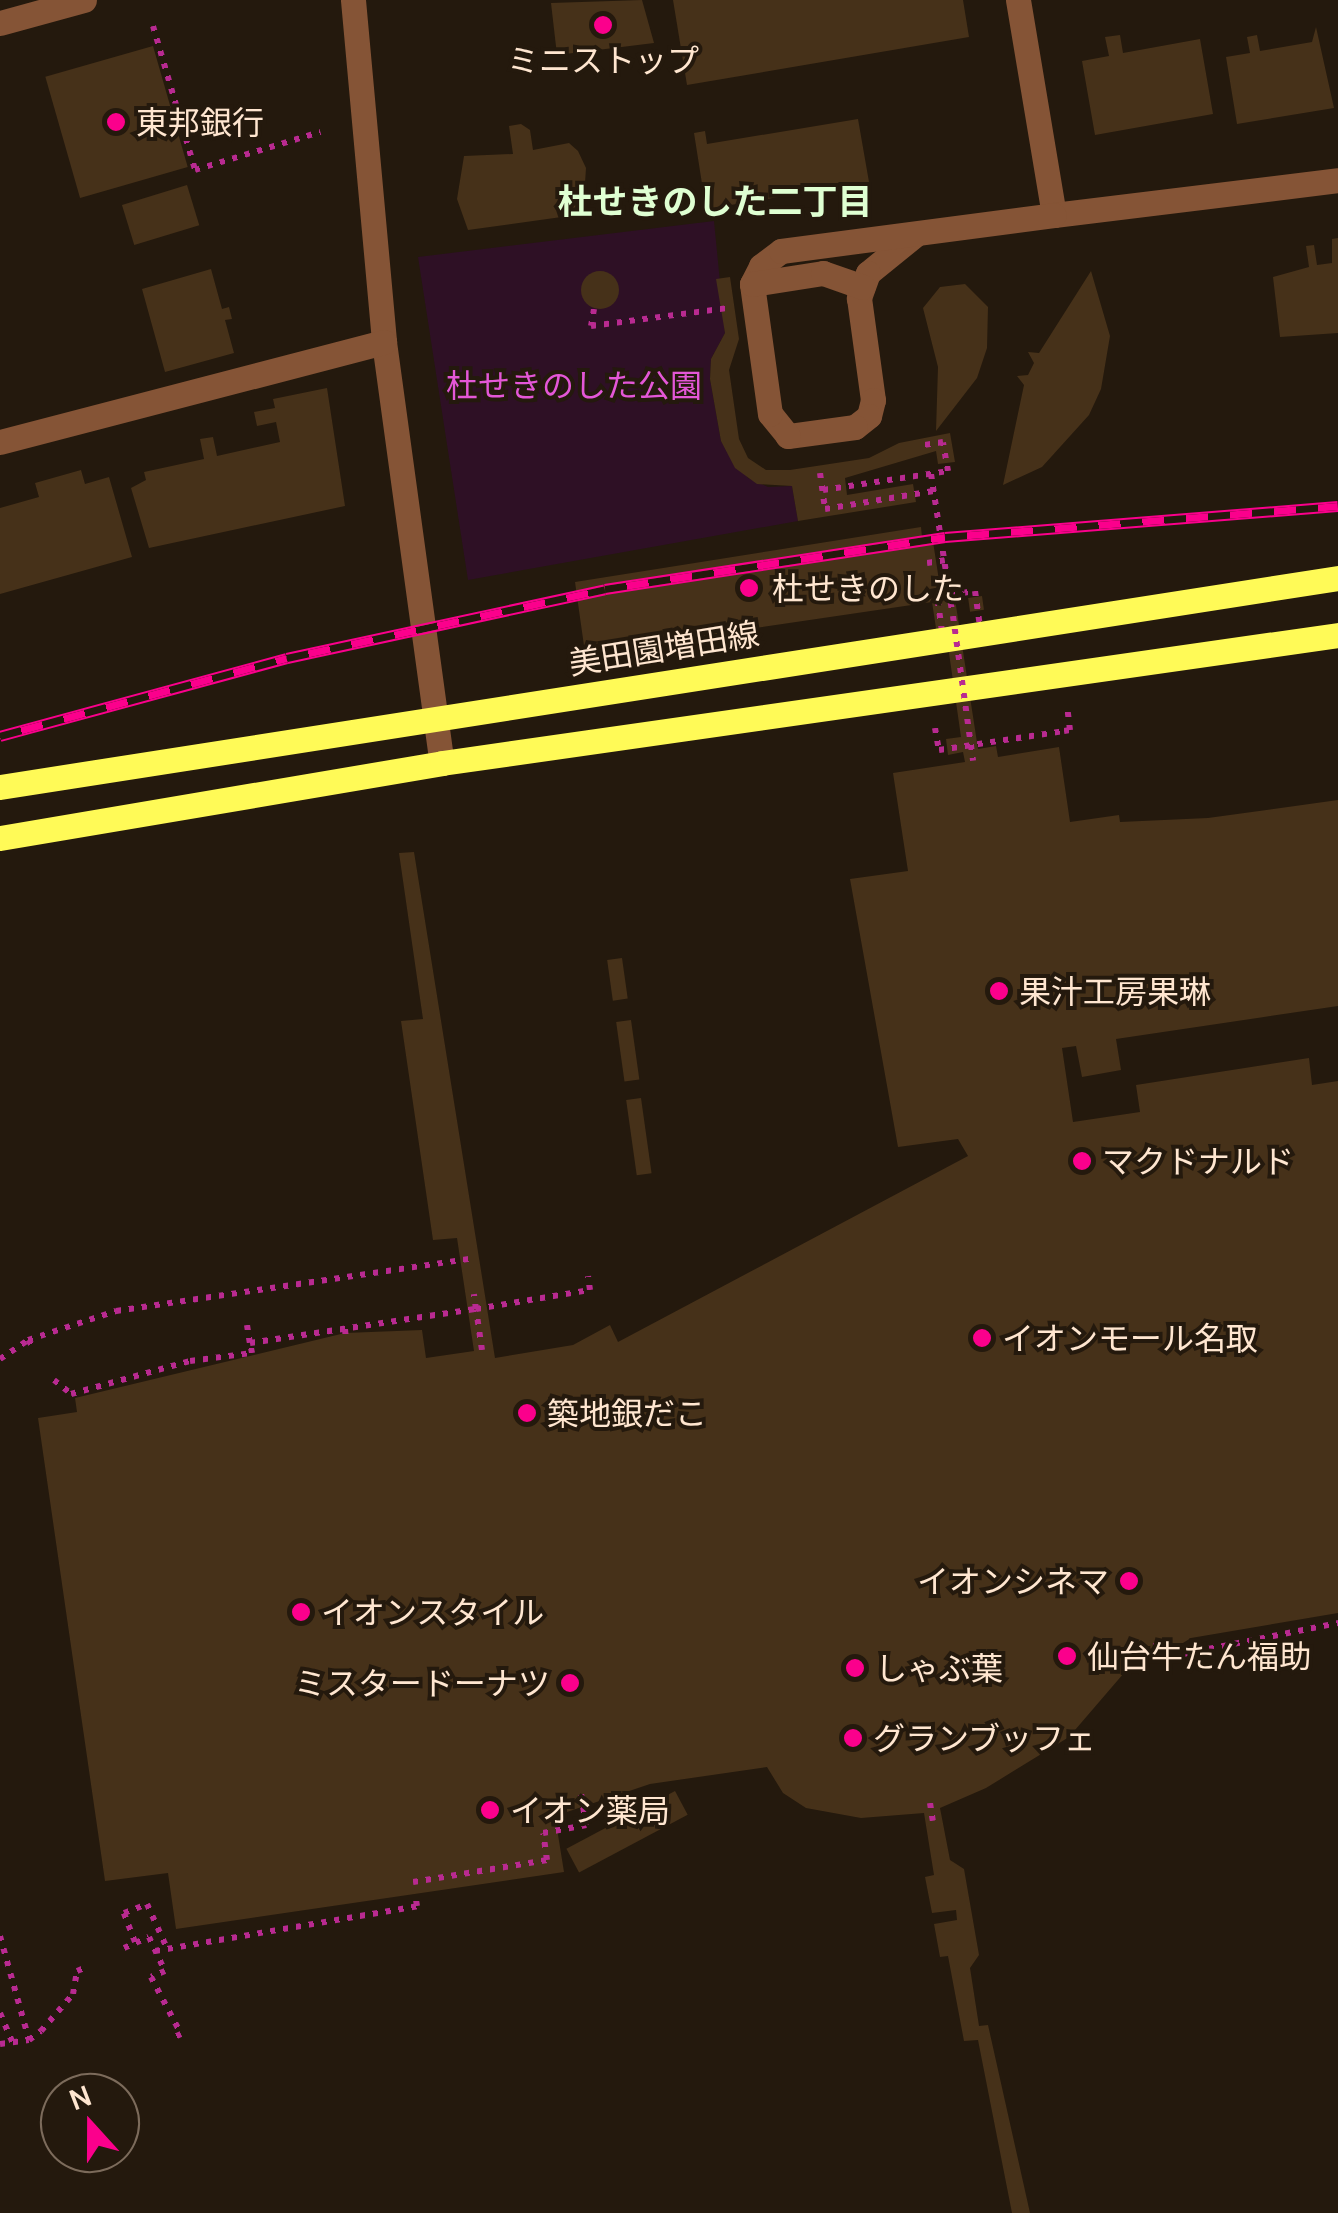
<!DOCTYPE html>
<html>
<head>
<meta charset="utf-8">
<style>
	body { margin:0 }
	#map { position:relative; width:1338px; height:2213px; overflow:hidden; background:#24190d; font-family:Manrope,"Noto Sans JP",sans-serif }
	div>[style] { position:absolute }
	.green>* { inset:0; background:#2e1025 }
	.building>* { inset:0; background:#463119; transform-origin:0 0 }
	.round { border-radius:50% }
	.path>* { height:6px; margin-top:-3px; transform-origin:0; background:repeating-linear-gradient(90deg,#b92a91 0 5px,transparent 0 13px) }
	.minor>* { height:25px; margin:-12.5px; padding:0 12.5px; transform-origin:12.5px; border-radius:12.5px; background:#855436 }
	.major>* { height:25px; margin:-12.5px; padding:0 12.5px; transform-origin:12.5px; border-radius:12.5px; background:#fffa57 }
	.rail>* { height:11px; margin-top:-5.5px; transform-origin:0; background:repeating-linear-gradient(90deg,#24190d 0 22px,#fb008c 0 44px); box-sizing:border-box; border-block:2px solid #fb008c }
	.path-bridge>* { height:6px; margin-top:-3px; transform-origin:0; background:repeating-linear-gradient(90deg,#b92a91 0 5px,transparent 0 13px) }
	.dots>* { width:28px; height:28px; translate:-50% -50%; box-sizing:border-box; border:5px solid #24190d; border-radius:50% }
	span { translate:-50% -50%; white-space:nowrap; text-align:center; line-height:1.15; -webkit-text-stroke:8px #24190d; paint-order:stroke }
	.poi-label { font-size:32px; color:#ffe6d0 }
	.left { translate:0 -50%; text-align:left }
	.right { translate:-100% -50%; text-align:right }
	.park-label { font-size:32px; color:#e457d7 }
	.street-label { font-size:32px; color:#ffe6d0 }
	.neighbourhood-label { font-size:35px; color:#dfffd2; font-weight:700 }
	.north { position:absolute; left:40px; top:2073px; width:100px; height:100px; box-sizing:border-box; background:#24190d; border:2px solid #7c6b5b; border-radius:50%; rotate:339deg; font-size:28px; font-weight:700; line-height:40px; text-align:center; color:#ffe6d0 }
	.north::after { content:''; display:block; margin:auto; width:35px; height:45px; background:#fb008c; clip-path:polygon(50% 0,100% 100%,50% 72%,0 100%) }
</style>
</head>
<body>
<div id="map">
	<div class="green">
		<div style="clip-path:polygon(714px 221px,725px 333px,711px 359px,710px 379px,721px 441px,748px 478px,768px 487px,792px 486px,798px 521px,468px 580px,418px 257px)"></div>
	</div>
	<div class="building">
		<div style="clip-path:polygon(642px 0,654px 43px,557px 55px,551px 3px)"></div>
		<div style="clip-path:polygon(673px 0,963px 0,969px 37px,687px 85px)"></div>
		<div style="clip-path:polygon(1316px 27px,1334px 108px,1237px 124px,1226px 57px,1250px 53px,1247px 37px,1257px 35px,1260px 51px,1312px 42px)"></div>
		<div style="clip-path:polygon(1120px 35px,1123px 53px,1200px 39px,1213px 114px,1095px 135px,1082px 61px,1109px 56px,1105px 37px)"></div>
		<div style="left:153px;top:46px;width:126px;height:112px;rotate:74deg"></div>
		<div style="clip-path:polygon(858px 119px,869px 182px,706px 209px,694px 133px,705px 131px,707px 144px)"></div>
		<div style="clip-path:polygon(521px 124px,530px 130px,533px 150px,569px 143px,578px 151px,586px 168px,583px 214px,468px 230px,457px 199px,464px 156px,513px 154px,509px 126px)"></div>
		<div style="left:187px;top:185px;width:42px;height:68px;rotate:73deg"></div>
		<div style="clip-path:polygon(1338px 238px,1338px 333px,1280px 337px,1273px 277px,1309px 267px,1306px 246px,1314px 245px,1317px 265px,1332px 263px,1332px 239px)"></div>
		<div style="clip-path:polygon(211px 269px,222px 309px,229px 307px,232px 319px,225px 320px,234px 353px,165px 372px,142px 289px)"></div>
		<div class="round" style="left:581px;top:271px;width:38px;height:38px"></div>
		<div style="clip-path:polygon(1091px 271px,1110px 336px,1101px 389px,1089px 415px,1042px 467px,1003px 485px,1024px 385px,1017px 376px,1028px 375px,1034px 363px,1028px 352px,1039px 353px)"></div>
		<div style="clip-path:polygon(730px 277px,739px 339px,729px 370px,739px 439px,748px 458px,766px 470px,790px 470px,869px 458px,899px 443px,950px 433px,955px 462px,938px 464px,936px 451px,845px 478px,847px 495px,913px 484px,916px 502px,798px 521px,792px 486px,757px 484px,735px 468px,721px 441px,710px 379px,711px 359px,725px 333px,716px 279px)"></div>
		<div style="clip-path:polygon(965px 284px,988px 307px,987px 348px,977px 378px,936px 431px,938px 367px,923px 308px,940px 287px)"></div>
		<div style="clip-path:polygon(327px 388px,345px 506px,149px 548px,131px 488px,146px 480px,144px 472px,204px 459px,200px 439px,213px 437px,217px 456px,280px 442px,276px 422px,257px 426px,254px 412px,275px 408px,273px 399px)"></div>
		<div style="clip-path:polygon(81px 470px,85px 484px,109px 477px,132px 557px,0 594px,0 508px,39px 497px,35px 483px)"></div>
		<div style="clip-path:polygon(921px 527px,922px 537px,932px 535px,940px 587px,930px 589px,932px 602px,585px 653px,575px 582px)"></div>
		<div style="left:982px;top:596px;width:14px;height:14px;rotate:82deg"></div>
		<div style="clip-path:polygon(955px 599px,978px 749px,996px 746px,998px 757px,1059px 747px,1070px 822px,1119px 815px,1120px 822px,1208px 818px,1338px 800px,1338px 1006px,1116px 1039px,1121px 1070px,1082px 1077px,1076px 1046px,1062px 1048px,1073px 1122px,1140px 1112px,1136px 1085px,1309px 1058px,1312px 1085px,1338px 1081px,1338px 1613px,1191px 1638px,1165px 1654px,1136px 1659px,1069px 1737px,986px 1788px,940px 1808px,950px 1860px,964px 1869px,979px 1955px,970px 1968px,979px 2026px,988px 2025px,1030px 2213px,1012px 2213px,978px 2040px,964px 2041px,948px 1956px,940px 1957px,934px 1924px,957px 1920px,956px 1910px,932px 1913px,925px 1877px,934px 1875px,924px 1813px,861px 1818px,806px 1808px,783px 1793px,767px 1767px,650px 1784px,555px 1816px,564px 1872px,176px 1929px,168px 1873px,105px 1881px,38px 1418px,77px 1412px,75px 1398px,345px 1333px,422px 1330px,426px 1358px,474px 1351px,457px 1238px,433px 1240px,401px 1021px,423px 1019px,399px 853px,414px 852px,495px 1358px,573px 1345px,610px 1325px,618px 1342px,968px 1156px,958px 1139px,898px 1147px,850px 879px,908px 871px,893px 773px,965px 762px,963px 752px,948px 755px,946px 739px,961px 737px,948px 646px,939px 648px,932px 602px)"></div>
		<div style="left:622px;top:958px;width:41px;height:15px;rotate:82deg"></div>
		<div style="left:631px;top:1020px;width:60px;height:15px;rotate:82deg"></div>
		<div style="left:641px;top:1098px;width:76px;height:15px;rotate:82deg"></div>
		<div style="left:675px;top:1791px;width:27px;height:123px;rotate:62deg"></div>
	</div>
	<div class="path">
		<div style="left:153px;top:26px;width:150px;rotate:73.7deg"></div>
		<div style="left:195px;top:170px;width:131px;rotate:-16.9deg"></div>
		<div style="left:594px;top:309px;width:17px;rotate:100deg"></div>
		<div style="left:591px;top:326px;width:137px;rotate:-7.5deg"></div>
		<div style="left:820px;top:473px;width:36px;rotate:82deg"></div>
		<div style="left:825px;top:509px;width:110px;rotate:-9.4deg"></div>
		<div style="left:931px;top:474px;width:139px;rotate:81.3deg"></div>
		<div style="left:823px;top:490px;width:126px;rotate:-8.6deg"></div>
		<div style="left:948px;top:471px;width:29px;rotate:-100deg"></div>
		<div style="left:943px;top:442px;width:20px;rotate:171deg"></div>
		<div style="left:927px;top:563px;width:18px;rotate:-9deg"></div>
		<div style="left:975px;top:591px;width:35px;rotate:82deg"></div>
		<div style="left:980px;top:626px;width:38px;rotate:173deg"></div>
		<div style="left:942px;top:631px;width:34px;rotate:-98deg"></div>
		<div style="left:937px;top:597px;width:38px;rotate:-9deg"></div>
		<div style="left:935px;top:728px;width:22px;rotate:80deg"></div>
		<div style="left:939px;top:750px;width:126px;rotate:-8.6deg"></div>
		<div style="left:1064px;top:731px;width:6px;rotate:-9deg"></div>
		<div style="left:1070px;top:730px;width:23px;rotate:-97deg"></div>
		<div style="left:247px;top:1325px;width:18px;rotate:81deg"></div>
		<div style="left:250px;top:1343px;width:229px;rotate:-8.6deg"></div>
		<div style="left:476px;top:1309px;width:15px;rotate:-98deg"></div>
		<div style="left:345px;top:1329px;width:12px;rotate:85deg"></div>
		<div style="left:28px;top:1340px;width:93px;rotate:-18.2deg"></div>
		<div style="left:116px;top:1311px;width:357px;rotate:-8.4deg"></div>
		<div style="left:482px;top:1350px;width:41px;rotate:-98.3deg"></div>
		<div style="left:476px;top:1309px;width:116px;rotate:-9.5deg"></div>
		<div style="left:590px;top:1290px;width:14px;rotate:-98deg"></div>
		<div style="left:0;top:1359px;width:34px;rotate:-34deg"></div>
		<div style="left:28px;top:1340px;width:9px;rotate:54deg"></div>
		<div style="left:54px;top:1380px;width:22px;rotate:39deg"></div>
		<div style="left:71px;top:1394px;width:123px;rotate:-15.5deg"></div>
		<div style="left:190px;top:1361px;width:63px;rotate:-7.4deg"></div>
		<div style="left:252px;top:1353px;width:10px;rotate:-101deg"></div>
		<div style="left:1156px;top:1643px;width:16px;rotate:83deg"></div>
		<div style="left:1158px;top:1659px;width:184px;rotate:-11.3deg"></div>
		<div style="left:930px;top:1803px;width:18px;rotate:81deg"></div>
		<div style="left:413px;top:1882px;width:136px;rotate:-9.3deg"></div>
		<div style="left:547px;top:1860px;width:27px;rotate:-98deg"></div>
		<div style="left:543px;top:1833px;width:44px;rotate:-10.5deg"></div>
		<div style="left:586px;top:1825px;width:31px;rotate:-99deg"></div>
		<div style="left:0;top:1936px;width:108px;rotate:74.4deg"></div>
		<div style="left:135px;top:1942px;width:31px;rotate:-111deg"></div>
		<div style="left:124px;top:1913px;width:25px;rotate:-21deg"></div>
		<div style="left:147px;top:1904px;width:46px;rotate:65.7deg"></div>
		<div style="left:124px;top:1948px;width:27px;rotate:-24deg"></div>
		<div style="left:149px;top:1937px;width:38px;rotate:65deg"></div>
		<div style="left:165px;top:1971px;width:15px;rotate:157deg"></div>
		<div style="left:151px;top:1977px;width:64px;rotate:62.2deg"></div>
		<div style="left:181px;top:2034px;width:10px;rotate:156deg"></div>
		<div style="left:155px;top:1951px;width:266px;rotate:-9.7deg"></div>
		<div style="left:417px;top:1906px;width:12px;rotate:-99deg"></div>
		<div style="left:0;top:2013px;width:34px;rotate:67deg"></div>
		<div style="left:0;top:2044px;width:29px;rotate:-8deg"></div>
		<div style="left:29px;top:2040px;width:15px;rotate:-37deg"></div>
		<div style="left:41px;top:2031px;width:49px;rotate:-49.1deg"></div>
		<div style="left:73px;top:1994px;width:23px;rotate:-80deg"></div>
		<div style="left:77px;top:1971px;width:11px;rotate:-22deg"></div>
	</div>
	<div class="minor">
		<div style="left:353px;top:0;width:343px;rotate:84.8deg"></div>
		<div style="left:384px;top:342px;width:425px;rotate:82.2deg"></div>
		<div style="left:1018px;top:0;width:218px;rotate:80.5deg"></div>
		<div style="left:1054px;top:215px;width:286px;rotate:-7deg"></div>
		<div style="left:0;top:23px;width:87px;rotate:-15.3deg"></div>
		<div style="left:916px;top:234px;width:62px;rotate:140.9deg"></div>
		<div style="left:868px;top:273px;width:27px;rotate:110deg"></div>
		<div style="left:859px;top:298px;width:103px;rotate:82.2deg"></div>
		<div style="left:873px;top:400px;width:16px;rotate:104deg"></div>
		<div style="left:869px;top:416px;width:18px;rotate:142deg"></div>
		<div style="left:855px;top:427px;width:68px;rotate:172.3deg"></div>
		<div style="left:788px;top:436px;width:28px;rotate:-129deg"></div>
		<div style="left:770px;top:414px;width:131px;rotate:-97.9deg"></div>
		<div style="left:752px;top:284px;width:20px;rotate:-63deg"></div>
		<div style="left:761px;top:266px;width:25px;rotate:-37deg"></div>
		<div style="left:781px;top:251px;width:275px;rotate:-7.5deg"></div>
		<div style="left:752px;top:284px;width:72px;rotate:-8.8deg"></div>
		<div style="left:823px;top:273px;width:42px;rotate:19.3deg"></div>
		<div style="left:0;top:442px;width:397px;rotate:-14.6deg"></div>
	</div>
	<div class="major">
		<div style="left:0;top:787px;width:1354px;rotate:-8.88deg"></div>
		<div style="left:0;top:838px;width:448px;rotate:-9.6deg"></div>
		<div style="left:442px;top:763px;width:905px;rotate:-8.13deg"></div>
	</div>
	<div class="rail">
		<div style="left:0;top:736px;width:297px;rotate:-15.2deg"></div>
		<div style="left:287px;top:658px;width:325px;rotate:-12.2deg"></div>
		<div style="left:605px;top:589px;width:344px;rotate:-8.7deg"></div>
		<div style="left:945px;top:537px;width:394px;rotate:-4.5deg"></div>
	</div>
	<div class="path-bridge">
		<div style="left:953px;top:616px;width:146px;rotate:82.1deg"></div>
	</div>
	<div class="dots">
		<div style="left:603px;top:25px;background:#fb008c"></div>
		<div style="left:116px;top:122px;background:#fb008c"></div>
		<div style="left:749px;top:588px;background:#fb008c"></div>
		<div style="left:999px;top:991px;background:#fb008c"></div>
		<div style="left:1082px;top:1161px;background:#fb008c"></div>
		<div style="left:982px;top:1338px;background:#fb008c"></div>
		<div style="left:527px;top:1413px;background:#fb008c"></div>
		<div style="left:1129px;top:1581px;background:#fb008c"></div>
		<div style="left:301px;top:1612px;background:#fb008c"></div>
		<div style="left:1067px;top:1656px;background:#fb008c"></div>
		<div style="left:855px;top:1668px;background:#fb008c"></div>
		<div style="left:570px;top:1683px;background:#fb008c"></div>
		<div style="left:853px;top:1738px;background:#fb008c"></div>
		<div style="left:490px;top:1810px;background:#fb008c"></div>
	</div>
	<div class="poi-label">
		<span style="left:603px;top:60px">ミニストップ</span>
		<span class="left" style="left:136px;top:122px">東邦銀行</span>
		<span class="left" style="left:772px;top:588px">杜せきのした</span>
		<span class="left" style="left:1019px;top:991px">果汁工房果琳</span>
		<span class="left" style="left:1102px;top:1161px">マクドナルド</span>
		<span class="left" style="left:1002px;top:1338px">イオンモール名取</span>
		<span class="left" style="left:547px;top:1413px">築地銀だこ</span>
		<span class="right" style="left:1109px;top:1581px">イオンシネマ</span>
		<span class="left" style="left:321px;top:1612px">イオンスタイル</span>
		<span class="left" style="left:1087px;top:1656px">仙台牛たん福助</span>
		<span class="left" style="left:875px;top:1668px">しゃぶ葉</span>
		<span class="right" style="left:550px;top:1683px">ミスタードーナツ</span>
		<span class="left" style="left:873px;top:1738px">グランブッフェ</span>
		<span class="left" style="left:510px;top:1810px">イオン薬局</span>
	</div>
	<div class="park-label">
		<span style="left:574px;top:385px">杜せきのした公園</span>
	</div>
	<div class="street-label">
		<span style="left:664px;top:648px;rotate:-9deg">美田園増田線</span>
	</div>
	<div class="neighbourhood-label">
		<span style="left:715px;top:201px">杜せきのした二丁目</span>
	</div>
	<div class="north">N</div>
</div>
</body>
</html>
